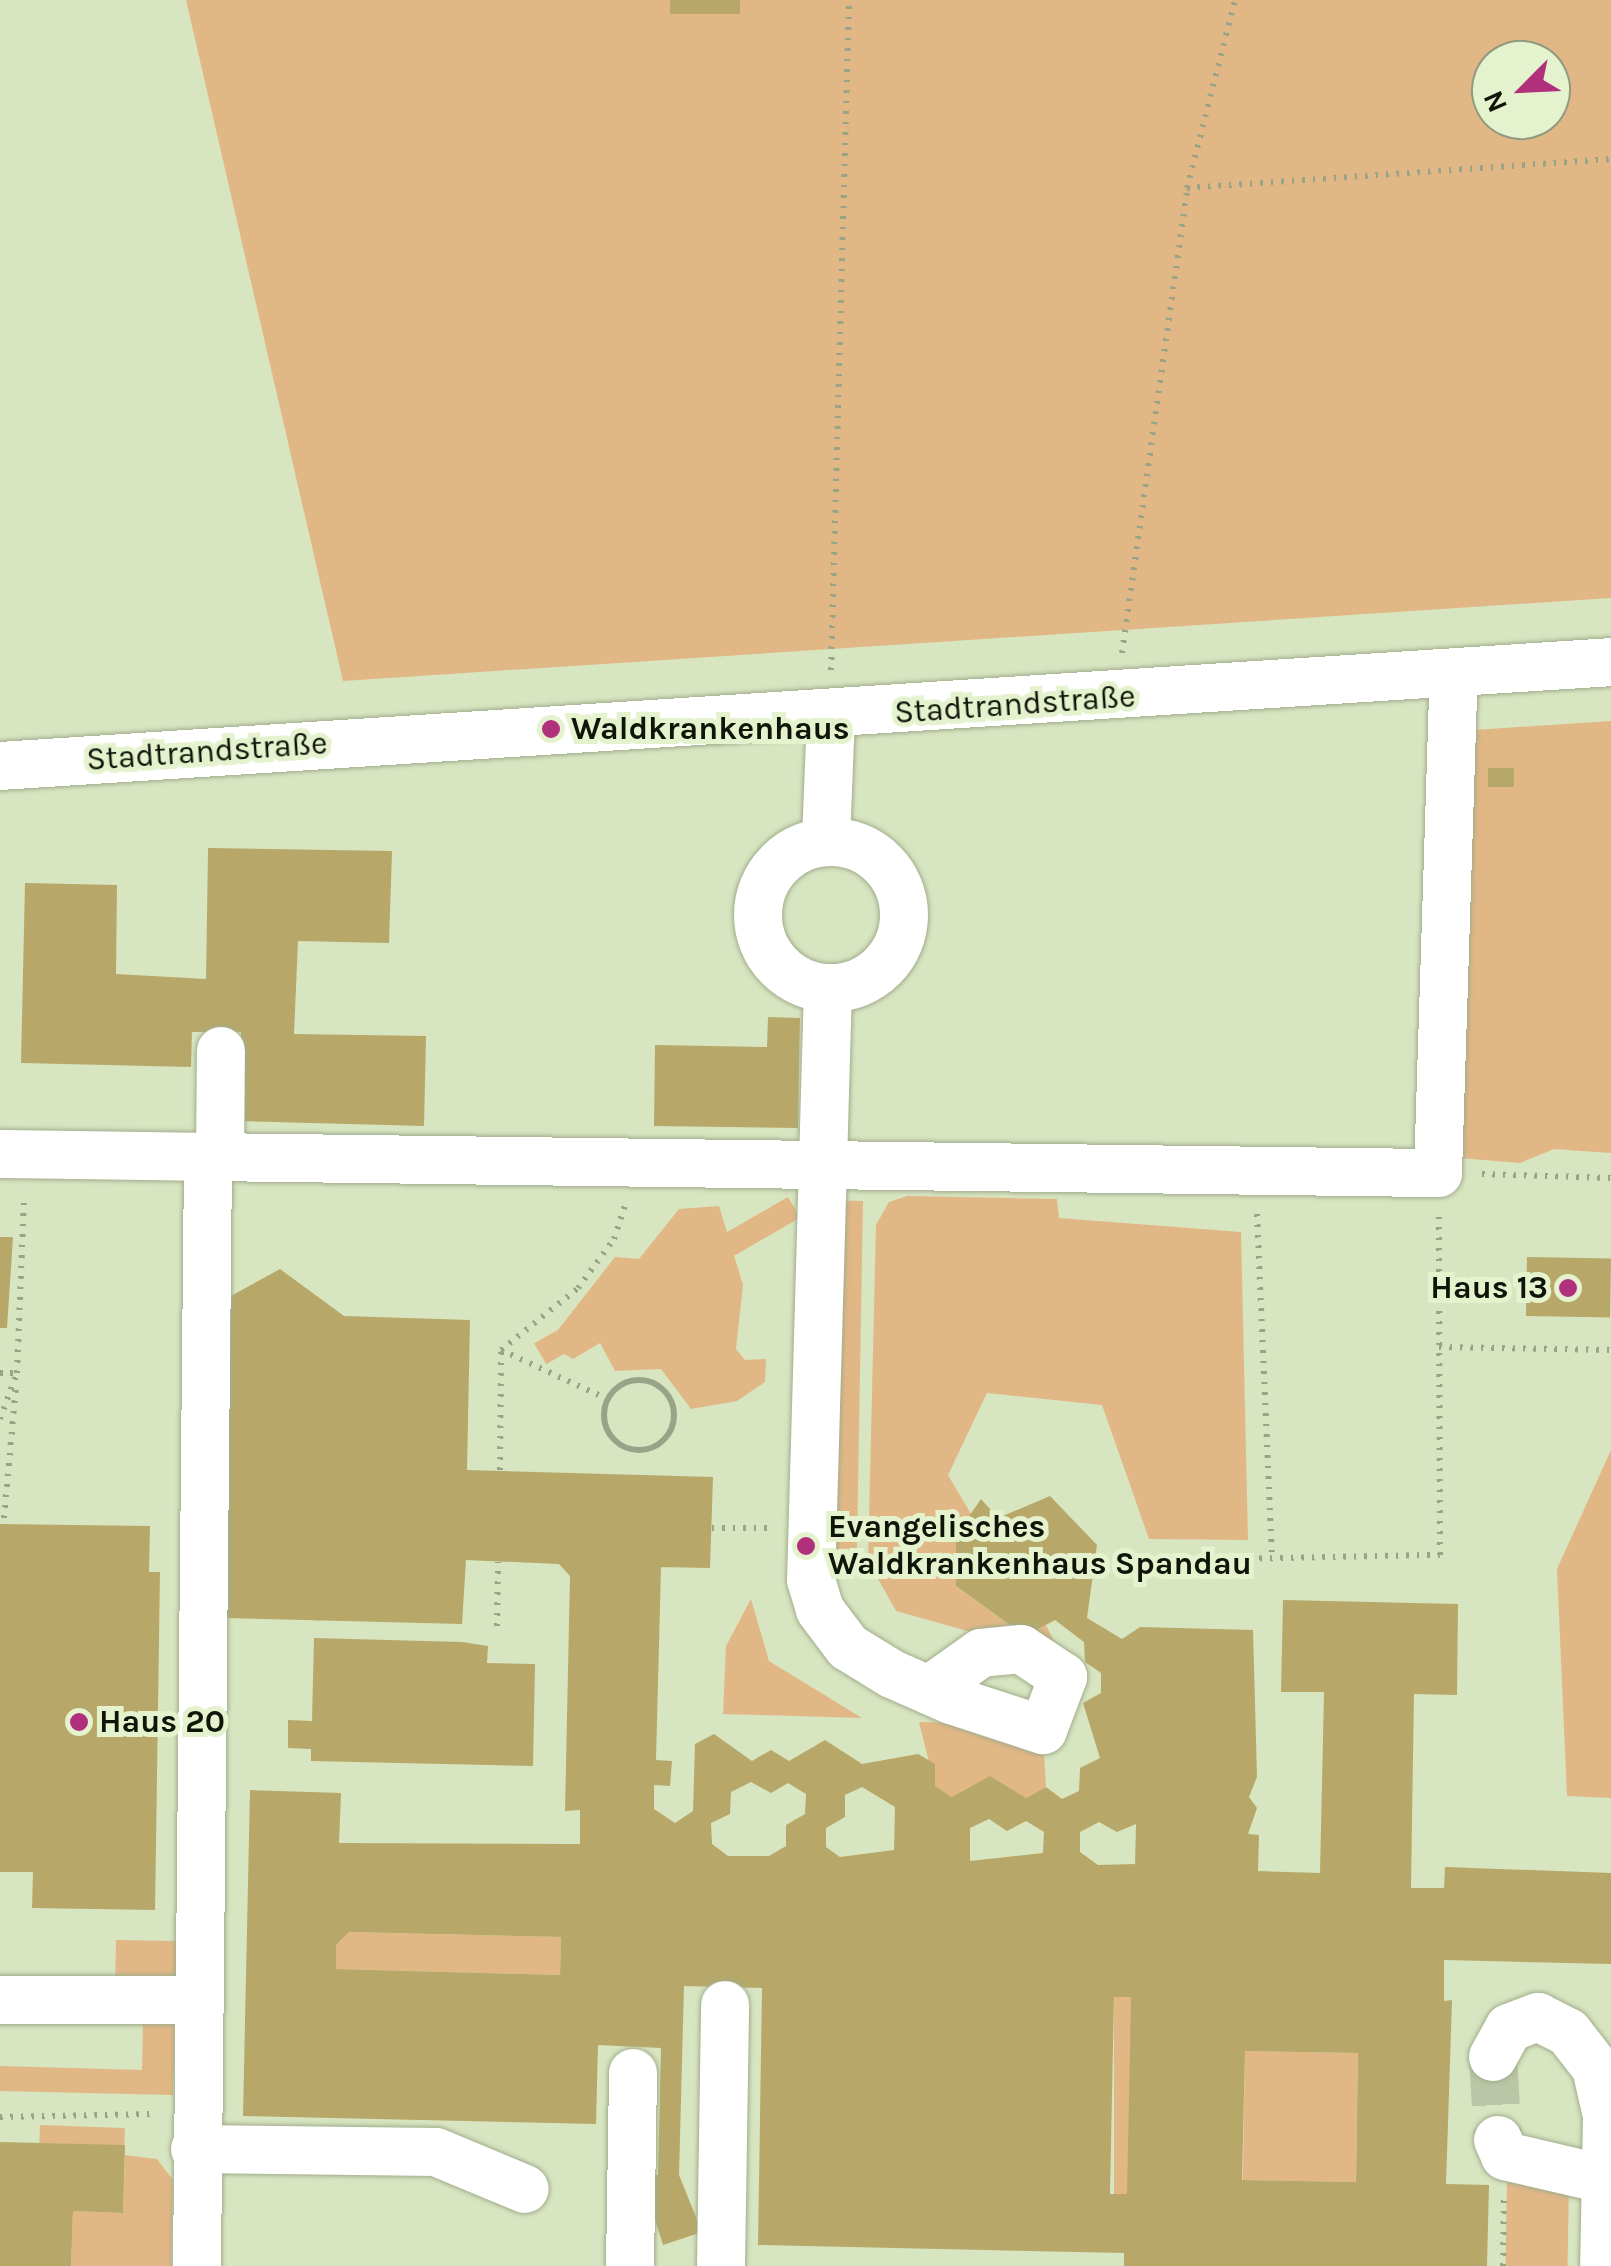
<!DOCTYPE html>
<html>
<head>
<meta charset="utf-8">
<style>
	body { margin:0 }
	#map { position:relative; width:1611px; height:2266px; overflow:hidden; background:#d8e5c1; font-family:Karla,sans-serif }
	div>[style] { position:absolute }
	.green>* { inset:0; background:#e2b786; transform-origin:0 0 }
	.building>* { inset:0; background:#b7a869; transform-origin:0 0 }
	.minor-tunnel>* { height:48px; margin-top:-24px; transform-origin:0; background:repeating-linear-gradient(90deg,#bac6a5 0 48px,transparent 0 72px) }
	.path>* { height:6px; margin-top:-3px; transform-origin:0; background:repeating-linear-gradient(90deg,#99a387 0 2.5px,transparent 0 10.5px) }
	.path>.ring { margin:-3px; padding:0; box-sizing:content-box; background:none; border:6px solid #99a387; border-radius:50% }
	.roads { filter:drop-shadow(0 0 2px #a1ad8b) drop-shadow(0 0 2px #a1ad8b) }
	.minor>* { height:48px; margin:-24px; padding:0 24px; transform-origin:24px; border-radius:24px; background:#fff }
	.minor>.ring { margin:-24px; padding:0; box-sizing:content-box; background:none; border:48px solid #fff; border-radius:50% }
	.dots>* { width:28px; height:28px; translate:-50% -50%; box-sizing:border-box; border:5px solid #e5f2ce; border-radius:50% }
	span { translate:-50% -50%; white-space:nowrap; text-align:center; line-height:1.15; -webkit-text-stroke:10px #e5f2ce; paint-order:stroke }
	.street-label { font-size:32px; color:#111509 }
	.poi-label { font-size:32px; color:#111509; font-weight:700 }
	.left { translate:0 -50%; text-align:left }
	.right { translate:-100% -50%; text-align:right }
	.north { position:absolute; left:1471px; top:40px; width:100px; height:100px; box-sizing:border-box; background:#e5f2ce; border:2px solid #909a7f; border-radius:50%; rotate:246deg; font-size:28px; font-weight:700; line-height:40px; text-align:center; color:#111509 }
	.north::after { content:''; display:block; margin:auto; width:35px; height:45px; background:#b1307b; clip-path:polygon(50% 0,100% 100%,50% 72%,0 100%) }
</style>
</head>
<body>
<div id="map">
	<div class="green">
		<div style="clip-path:polygon(evenodd,186px 0,1611px 0,1611px 598px,343px 681px,186px 0,1491px 60px,1551px 60px,1551px 120px,1491px 120px,1491px 60px)"></div>
		<div style="clip-path:polygon(1611px 721px,1611px 1153px,1554px 1149px,1520px 1163px,1447px 1157px,1459px 731px)"></div>
		<div style="clip-path:polygon(907px 1196px,1057px 1199px,1059px 1218px,1241px 1232px,1248px 1540px,1149px 1539px,1102px 1405px,987px 1393px,948px 1475px,971px 1514px,956px 1535px,956px 1586px,1024px 1636px,1046px 1625px,1054px 1641px,1007px 1642px,896px 1611px,868px 1561px,876px 1225px,889px 1202px)"></div>
		<div style="left:788px;top:1197px;width:24px;height:293px;rotate:60deg"></div>
		<div style="left:863px;top:1201px;width:348px;height:24px;rotate:91deg"></div>
		<div style="clip-path:polygon(719px 1206px,743px 1285px,736px 1349px,745px 1360px,766px 1359px,765px 1382px,737px 1401px,691px 1409px,661px 1369px,615px 1371px,600px 1343px,573px 1359px,556px 1349px,558px 1330px,615px 1257px,639px 1259px,679px 1209px)"></div>
		<div style="clip-path:polygon(1611px 1450px,1611px 1798px,1567px 1796px,1557px 1569px)"></div>
		<div style="clip-path:polygon(751px 1599px,769px 1661px,862px 1718px,723px 1714px,726px 1646px)"></div>
		<div style="clip-path:polygon(919px 1722px,1007px 1724px,1044px 1752px,1046px 1787px,1026px 1798px,952px 1797px,935px 1786px)"></div>
		<div style="clip-path:polygon(349px 1932px,561px 1937px,560px 1975px,336px 1969px,336px 1945px)"></div>
		<div style="left:116px;top:1940px;width:61px;height:38px;rotate:1deg"></div>
		<div style="left:1114px;top:1997px;width:17px;height:197px"></div>
		<div style="clip-path:polygon(143px 2020px,175px 2021px,173px 2095px,0 2091px,0 2066px,142px 2070px)"></div>
		<div style="left:1245px;top:2051px;width:113px;height:129px;rotate:1deg"></div>
		<div style="left:40px;top:2125px;width:85px;height:18px;rotate:2deg"></div>
		<div style="clip-path:polygon(125px 2155px,157px 2159px,173px 2180px,171px 2266px,71px 2266px,73px 2211px,123px 2213px)"></div>
		<div style="left:1507px;top:2182px;width:62px;height:84px;rotate:1deg"></div>
	</div>
	<div class="building">
		<div style="left:670px;top:0;width:70px;height:14px"></div>
		<div style="left:1488px;top:768px;width:26px;height:19px"></div>
		<div style="clip-path:polygon(208px 848px,392px 851px,389px 943px,298px 941px,294px 1034px,426px 1036px,424px 1126px,239px 1121px,241px 1032px,192px 1032px,191px 1067px,21px 1063px,25px 883px,117px 885px,116px 974px,206px 979px)"></div>
		<div style="clip-path:polygon(768px 1017px,800px 1018px,798px 1128px,654px 1126px,655px 1045px,767px 1047px)"></div>
		<div style="clip-path:polygon(0 1237px,13px 1237px,7px 1328px,0 1328px)"></div>
		<div style="left:1527px;top:1257px;width:84px;height:59px;rotate:1deg"></div>
		<div style="clip-path:polygon(evenodd,280px 1269px,344px 1316px,470px 1320px,467px 1470px,713px 1477px,710px 1568px,661px 1567px,656px 1760px,672px 1761px,670px 1786px,654px 1785px,654px 1809px,675px 1823px,693px 1811px,695px 1744px,714px 1734px,752px 1761px,771px 1750px,789px 1761px,825px 1740px,862px 1764px,918px 1754px,935px 1764px,935px 1786px,952px 1797px,990px 1776px,1026px 1798px,1046px 1787px,1062px 1799px,1079px 1791px,1080px 1768px,1100px 1758px,1083px 1703px,1101px 1693px,1101px 1673px,1085px 1662px,1084px 1642px,1055px 1620px,1025px 1636px,956px 1586px,956px 1535px,981px 1499px,998px 1518px,1050px 1496px,1097px 1545px,1087px 1618px,1122px 1639px,1140px 1627px,1253px 1630px,1257px 1777px,1249px 1797px,1257px 1808px,1248px 1834px,1259px 1835px,1258px 1871px,1320px 1873px,1324px 1692px,1281px 1692px,1283px 1600px,1458px 1604px,1457px 1695px,1414px 1694px,1411px 1888px,1444px 1888px,1445px 1867px,1611px 1873px,1611px 1964px,1444px 1960px,1444px 2001px,1452px 2000px,1446px 2184px,1489px 2185px,1487px 2266px,1124px 2266px,1124px 2253px,758px 2245px,762px 1988px,684px 1986px,679px 2175px,702px 2232px,663px 2245px,649px 2200px,649px 2175px,658px 2175px,661px 2048px,598px 2045px,596px 2124px,243px 2116px,250px 1790px,341px 1793px,339px 1843px,580px 1844px,580px 1810px,565px 1811px,570px 1576px,559px 1564px,466px 1560px,462px 1624px,226px 1618px,231px 1296px,280px 1269px,751px 1782px,771px 1793px,788px 1783px,806px 1794px,805px 1814px,786px 1825px,786px 1846px,769px 1856px,728px 1856px,712px 1844px,711px 1823px,730px 1814px,731px 1792px,751px 1782px,280px 1269px,862px 1787px,895px 1807px,894px 1850px,840px 1857px,826px 1847px,826px 1828px,845px 1817px,845px 1795px,862px 1787px,280px 1269px,989px 1819px,1007px 1831px,1026px 1821px,1044px 1832px,1043px 1853px,970px 1861px,970px 1828px,989px 1819px,280px 1269px,1099px 1822px,1117px 1832px,1136px 1824px,1135px 1864px,1098px 1865px,1080px 1852px,1080px 1832px,1099px 1822px,280px 1269px,349px 1932px,561px 1937px,560px 1975px,336px 1969px,336px 1945px,349px 1932px,280px 1269px,1114px 1997px,1131px 1997px,1127px 2194px,1110px 2194px,1114px 1997px,280px 1269px,1245px 2051px,1358px 2053px,1356px 2182px,1242px 2180px,1245px 2051px)"></div>
		<div style="clip-path:polygon(0 1524px,150px 1526px,149px 1572px,160px 1572px,155px 1910px,32px 1908px,33px 1872px,0 1872px)"></div>
		<div style="clip-path:polygon(314px 1638px,462px 1642px,488px 1646px,487px 1663px,535px 1664px,533px 1766px,311px 1761px,311px 1749px,288px 1748px,288px 1720px,312px 1721px)"></div>
		<div style="clip-path:polygon(0 2142px,125px 2145px,123px 2213px,73px 2211px,71px 2266px,0 2266px)"></div>
	</div>
	<div class="minor-tunnel">
		<div style="left:1493px;top:2057px;width:83px;rotate:86.6deg"></div>
	</div>
	<div class="path">
		<div style="left:1187px;top:188px;width:425px;rotate:-3.9deg"></div>
		<div style="left:1122px;top:653px;width:470px;rotate:-82deg"></div>
		<div style="left:1187px;top:188px;width:194px;rotate:-75.7deg"></div>
		<div style="left:831px;top:670px;width:669px;rotate:-88.46deg"></div>
		<div style="left:1482px;top:1174px;width:129px;rotate:1.8deg"></div>
		<div style="left:1257px;top:1214px;width:343px;rotate:87.5deg"></div>
		<div style="left:1439px;top:1347px;width:172px;rotate:1deg"></div>
		<div style="left:501px;top:1350px;width:117px;rotate:24.8deg"></div>
		<div style="left:0;top:1373px;width:17px"></div>
		<div class="ring" style="left:604px;top:1380px;width:64px;height:64px"></div>
		<div style="left:0;top:1419px;width:49px;rotate:-69.7deg"></div>
		<div style="left:17px;top:1373px;width:174px;rotate:-87.7deg"></div>
		<div style="left:500px;top:1470px;width:120px;rotate:-89.5deg"></div>
		<div style="left:501px;top:1350px;width:99px;rotate:-38.8deg"></div>
		<div style="left:578px;top:1288px;width:61px;rotate:-53.7deg"></div>
		<div style="left:614px;top:1239px;width:39px;rotate:-72deg"></div>
		<div style="left:4px;top:1518px;width:134px;rotate:-84.8deg"></div>
		<div style="left:712px;top:1528px;width:60px"></div>
		<div style="left:1144px;top:1561px;width:296px;rotate:-1.2deg"></div>
		<div style="left:1440px;top:1555px;width:338px;rotate:-90.2deg"></div>
		<div style="left:497px;top:1626px;width:64px;rotate:-89.1deg"></div>
		<div style="left:0;top:2117px;width:155px;rotate:-1.1deg"></div>
		<div style="left:1503px;top:2266px;width:69px;rotate:-89.2deg"></div>
	</div>
	<div class="roads">
		<div class="minor">
			<div style="left:0;top:766px;width:1614px;rotate:-3.69deg"></div>
			<div style="left:826px;top:840px;width:124px;rotate:-87.7deg"></div>
			<div class="ring" style="left:758px;top:842px;width:98px;height:98px"></div>
			<div style="left:828px;top:988px;width:592px;rotate:91.64deg"></div>
			<div style="left:811px;top:1580px;width:31px;rotate:73deg"></div>
			<div style="left:820px;top:1610px;width:46px;rotate:52.9deg"></div>
			<div style="left:848px;top:1647px;width:52px;rotate:31.5deg"></div>
			<div style="left:892px;top:1674px;width:64px;rotate:23.8deg"></div>
			<div style="left:951px;top:1700px;width:97px;rotate:18.1deg"></div>
			<div style="left:1043px;top:1730px;width:57px;rotate:-69.3deg"></div>
			<div style="left:1063px;top:1677px;width:50px;rotate:-146.3deg"></div>
			<div style="left:1021px;top:1649px;width:40px;rotate:174.3deg"></div>
			<div style="left:981px;top:1653px;width:64px;rotate:144.6deg"></div>
			<div style="left:0;top:1154px;width:208px;rotate:0.8deg"></div>
			<div style="left:220px;top:1157px;width:106px;rotate:-89.5deg"></div>
			<div style="left:0;top:2000px;width:197px"></div>
			<div style="left:1493px;top:2057px;width:33px;rotate:-61deg"></div>
			<div style="left:1509px;top:2028px;width:31px;rotate:-21deg"></div>
			<div style="left:1538px;top:2017px;width:34px;rotate:27deg"></div>
			<div style="left:1568px;top:2032px;width:46px;rotate:52.1deg"></div>
			<div style="left:1596px;top:2068px;width:49px;rotate:77.1deg"></div>
			<div style="left:1607px;top:2116px;width:150px;rotate:91.1deg"></div>
			<div style="left:1498px;top:2140px;width:17px;rotate:66deg"></div>
			<div style="left:1505px;top:2156px;width:106px;rotate:13.1deg"></div>
			<div style="left:195px;top:2149px;width:241px;rotate:0.7deg"></div>
			<div style="left:436px;top:2152px;width:96px;rotate:22.6deg"></div>
			<div style="left:197px;top:2266px;width:1109px;rotate:-89.43deg"></div>
			<div style="left:208px;top:1157px;width:1230px;rotate:0.75deg"></div>
			<div style="left:1438px;top:1173px;width:499px;rotate:-88.2deg"></div>
			<div style="left:630px;top:2266px;width:193px;rotate:-89.1deg"></div>
			<div style="left:721px;top:2266px;width:261px;rotate:-89.1deg"></div>
		</div>
	</div>
	<div class="dots">
		<div style="left:551px;top:729px;background:#b1307b"></div>
		<div style="left:1568px;top:1288px;background:#b1307b"></div>
		<div style="left:806px;top:1546px;background:#b1307b"></div>
		<div style="left:79px;top:1722px;background:#b1307b"></div>
	</div>
	<div class="street-label">
		<span style="left:1015px;top:705px;rotate:-4deg">Stadtrandstraße</span>
		<span style="left:207px;top:752px;rotate:-4deg">Stadtrandstraße</span>
	</div>
	<div class="poi-label">
		<span class="left" style="left:571px;top:729px">Waldkrankenhaus</span>
		<span class="right" style="left:1548px;top:1288px">Haus 13</span>
		<span class="left" style="left:828px;top:1546px">Evangelisches<br>Waldkrankenhaus Spandau</span>
		<span class="left" style="left:99px;top:1722px">Haus 20</span>
	</div>
	<div class="north">N</div>
</div>
</body>
</html>
